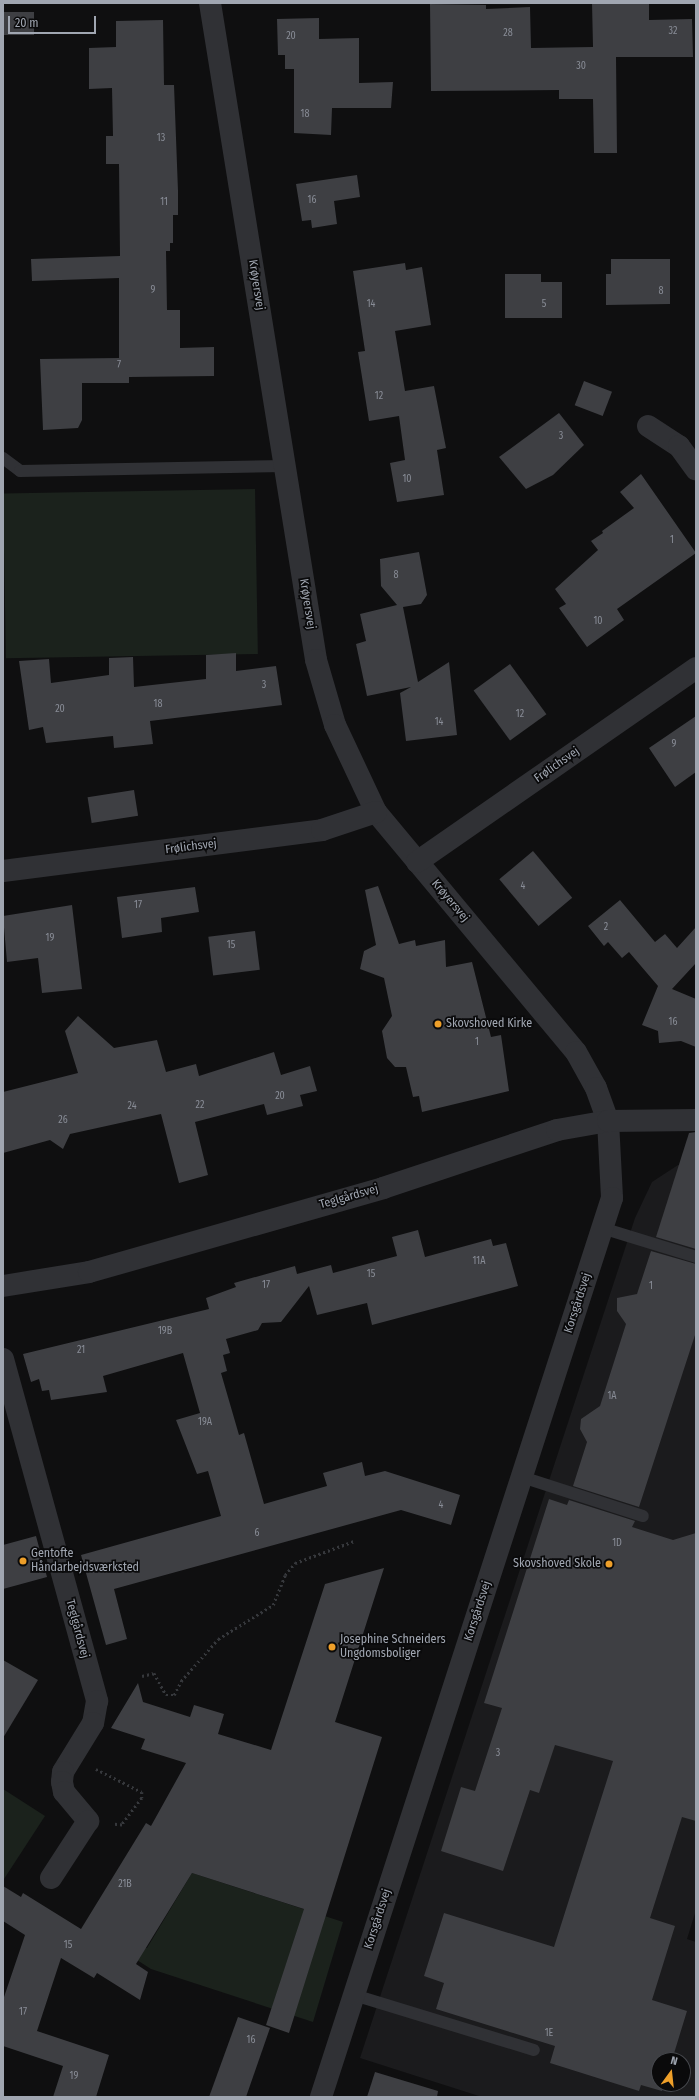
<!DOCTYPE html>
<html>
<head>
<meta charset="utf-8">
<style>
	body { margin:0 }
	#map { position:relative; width:699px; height:2100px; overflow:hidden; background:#0f0f10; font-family:"Fira Sans Condensed",sans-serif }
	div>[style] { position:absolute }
	.built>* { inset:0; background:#1b1b1d }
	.green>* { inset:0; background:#1b221c; transform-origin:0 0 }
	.building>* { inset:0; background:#3e3f43; transform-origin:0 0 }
	.path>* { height:2.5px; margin-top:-1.25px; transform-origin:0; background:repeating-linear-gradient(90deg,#36383c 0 2px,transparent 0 5px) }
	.service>* { height:12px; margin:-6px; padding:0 6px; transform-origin:6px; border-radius:6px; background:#303135 }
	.minor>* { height:22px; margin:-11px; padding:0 11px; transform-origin:11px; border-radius:11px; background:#303135 }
	.dots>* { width:11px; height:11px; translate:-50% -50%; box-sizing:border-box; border:2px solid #0a0a0b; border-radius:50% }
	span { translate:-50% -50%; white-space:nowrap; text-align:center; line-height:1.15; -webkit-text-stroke:3.5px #0a0a0b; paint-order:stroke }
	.number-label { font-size:10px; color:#888c96 }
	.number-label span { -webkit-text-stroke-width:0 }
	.street-label { font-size:12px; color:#a0a6b1 }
	.poi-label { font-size:12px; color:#a0a6b1 }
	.left { translate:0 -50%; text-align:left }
	.right { translate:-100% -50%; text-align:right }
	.frame { position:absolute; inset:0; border:4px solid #a0a6b1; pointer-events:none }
	.north { position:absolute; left:651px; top:2052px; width:40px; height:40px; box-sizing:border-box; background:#0a0a0b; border:1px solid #46484d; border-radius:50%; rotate:15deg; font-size:11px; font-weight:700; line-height:16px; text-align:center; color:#a0a6b1 }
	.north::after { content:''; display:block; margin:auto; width:14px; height:18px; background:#ee9f29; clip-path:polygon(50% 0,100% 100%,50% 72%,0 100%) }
	.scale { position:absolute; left:8px; top:16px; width:88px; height:18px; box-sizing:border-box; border:2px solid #a0a6b1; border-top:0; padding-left:5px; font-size:12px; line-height:14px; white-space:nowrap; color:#a0a6b1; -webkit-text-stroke:3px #0a0a0b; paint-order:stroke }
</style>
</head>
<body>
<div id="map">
	<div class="built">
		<div style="clip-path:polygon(evenodd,678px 1165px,696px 1166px,696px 1910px,687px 1939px,696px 1942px,696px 2097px,482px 2097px,360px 2058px,635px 1218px,652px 1182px,678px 1165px,659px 2060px,683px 2060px,683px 2084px,659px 2084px,659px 2060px)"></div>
	</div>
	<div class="green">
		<div style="left:255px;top:489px;width:165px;height:252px;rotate:89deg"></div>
		<div style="clip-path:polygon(3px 1789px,45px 1816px,4px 1879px,3px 1879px)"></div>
		<div style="clip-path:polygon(192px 1873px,343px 1922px,313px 2022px,151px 1969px,126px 1953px,129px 1949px,147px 1948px)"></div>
	</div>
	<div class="building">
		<div style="clip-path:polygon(592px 3px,649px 3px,649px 20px,692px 19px,693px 57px,616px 57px,617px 153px,594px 153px,593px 99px,559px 99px,559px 90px,431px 91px,430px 4px,486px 5px,486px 9px,530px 7px,531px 48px,593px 47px)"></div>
		<div style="left:34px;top:12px;width:23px;height:31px;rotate:90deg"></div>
		<div style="clip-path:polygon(319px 18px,319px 39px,359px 38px,359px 83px,393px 82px,391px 108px,332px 108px,331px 135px,294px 133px,294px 69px,285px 69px,285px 55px,278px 55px,277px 19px)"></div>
		<div style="clip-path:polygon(163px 20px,164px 85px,174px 85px,178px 191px,178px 215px,173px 215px,173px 243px,170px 243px,170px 251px,166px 251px,167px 310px,180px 310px,180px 348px,214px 347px,214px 376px,129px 377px,129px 383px,82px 383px,82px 420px,78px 428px,43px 430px,40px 359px,119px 358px,119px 278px,32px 281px,31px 259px,120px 256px,119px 164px,106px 164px,106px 136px,113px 136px,112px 88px,89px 89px,89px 48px,116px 47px,116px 21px)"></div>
		<div style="clip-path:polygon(357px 175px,360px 197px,334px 201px,337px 224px,312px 228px,311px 220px,302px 221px,296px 184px)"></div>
		<div style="clip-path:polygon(611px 259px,670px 259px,670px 304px,606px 305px,606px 274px,611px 274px)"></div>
		<div style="clip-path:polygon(405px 263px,406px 270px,422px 267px,431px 325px,395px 331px,405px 391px,434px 386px,446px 448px,437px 450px,444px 495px,397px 502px,390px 463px,405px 460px,399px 416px,369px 421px,358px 352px,365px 351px,353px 271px)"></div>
		<div style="clip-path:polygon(505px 274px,541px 274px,541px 282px,562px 282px,562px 318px,505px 318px)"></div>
		<div style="left:584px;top:381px;width:30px;height:26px;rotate:21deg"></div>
		<div style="clip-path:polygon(559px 413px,584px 445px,553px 475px,526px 489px,499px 457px)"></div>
		<div style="clip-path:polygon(641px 474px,696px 553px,617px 609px,624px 620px,587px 647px,559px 608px,566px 604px,555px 589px,598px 550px,591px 541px,603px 533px,602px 531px,634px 508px,620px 492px)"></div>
		<div style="clip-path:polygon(419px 552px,427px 595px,421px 604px,403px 607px,418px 682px,449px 662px,457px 735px,406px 741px,400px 693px,411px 687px,367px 696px,356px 644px,366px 641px,360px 614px,397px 605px,381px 586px,380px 559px)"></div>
		<div style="clip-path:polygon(236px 653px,236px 671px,276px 666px,282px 705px,150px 721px,153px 744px,114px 748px,113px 736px,46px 743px,43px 727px,29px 730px,19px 661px,49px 659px,51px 683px,109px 675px,109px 658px,133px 657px,134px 687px,206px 679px,206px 655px)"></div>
		<div style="left:510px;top:664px;width:62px;height:45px;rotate:54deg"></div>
		<div style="clip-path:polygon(696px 716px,696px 772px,675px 787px,649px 748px)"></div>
		<div style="left:134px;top:790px;width:26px;height:47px;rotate:81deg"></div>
		<div style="left:533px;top:851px;width:61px;height:44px;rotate:50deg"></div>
		<div style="clip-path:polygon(378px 886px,399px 944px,415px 940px,416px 946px,445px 940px,446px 967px,472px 962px,491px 1037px,501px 1035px,509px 1091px,422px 1112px,419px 1096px,413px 1097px,406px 1067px,395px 1067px,387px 1058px,382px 1031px,392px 1016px,384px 978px,360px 969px,364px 951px,376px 945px,365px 890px)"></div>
		<div style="clip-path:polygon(195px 887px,199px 912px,161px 918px,162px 932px,122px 938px,117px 897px)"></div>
		<div style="clip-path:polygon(620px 900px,655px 942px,665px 934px,677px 948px,696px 927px,696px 963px,672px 989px,696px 999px,696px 1047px,681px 1041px,659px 1043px,658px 1031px,642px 1025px,658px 986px,629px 952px,622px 958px,608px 942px,604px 946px,588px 926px)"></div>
		<div style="clip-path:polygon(72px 905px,82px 989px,42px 993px,38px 958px,7px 962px,3px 916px)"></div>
		<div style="left:255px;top:931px;width:39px;height:47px;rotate:83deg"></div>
		<div style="clip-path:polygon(78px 1016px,114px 1048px,157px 1040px,166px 1072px,196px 1064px,199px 1076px,274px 1052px,281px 1075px,310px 1066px,317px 1091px,300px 1095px,303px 1106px,267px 1115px,264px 1104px,195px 1122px,208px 1175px,179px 1183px,161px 1114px,70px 1134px,63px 1149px,50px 1140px,3px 1153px,3px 1092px,78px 1073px,65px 1031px)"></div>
		<div style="clip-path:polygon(696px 1132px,696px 1249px,656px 1237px,689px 1133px)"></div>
		<div style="clip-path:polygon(418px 1230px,425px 1257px,491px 1239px,493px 1246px,506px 1243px,518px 1286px,372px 1325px,367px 1303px,317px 1315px,309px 1286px,281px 1322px,262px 1323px,258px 1330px,226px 1339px,230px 1353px,223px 1355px,227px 1371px,221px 1373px,239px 1435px,244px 1433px,264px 1504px,327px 1486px,323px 1473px,362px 1462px,365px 1476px,385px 1471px,460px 1495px,451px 1525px,401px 1510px,114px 1589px,127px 1639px,106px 1645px,81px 1555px,221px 1516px,208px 1471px,197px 1474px,176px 1420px,200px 1413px,183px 1353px,103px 1376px,107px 1392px,51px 1400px,49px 1390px,42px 1391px,39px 1379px,31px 1382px,23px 1354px,209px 1309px,206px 1298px,236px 1287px,234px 1283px,295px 1266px,297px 1274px,331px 1265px,333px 1273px,397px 1256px,392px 1237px)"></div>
		<div style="clip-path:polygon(651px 1251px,696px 1264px,696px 1332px,639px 1507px,573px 1486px,587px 1442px,580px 1429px,581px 1419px,600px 1406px,626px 1324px,617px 1311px,617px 1298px,637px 1294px)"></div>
		<div style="clip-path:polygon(549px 1499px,567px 1505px,569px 1500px,635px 1521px,632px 1527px,673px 1540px,696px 1533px,696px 1821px,682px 1817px,650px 1918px,675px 1926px,652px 2000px,687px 2011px,672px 2060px,659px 2060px,659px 2084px,664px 2084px,662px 2091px,641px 2085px,639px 2091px,550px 2063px,555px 2046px,436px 2009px,444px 1983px,424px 1976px,444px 1913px,554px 1947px,613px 1761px,555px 1745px,539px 1793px,530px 1790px,503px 1871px,441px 1851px,461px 1787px,475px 1791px,502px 1708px,484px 1703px)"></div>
		<div style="clip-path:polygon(36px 1536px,47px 1577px,3px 1589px,3px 1545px)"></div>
		<div style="clip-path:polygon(384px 1568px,335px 1722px,382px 1737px,289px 2033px,266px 2025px,304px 1909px,192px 1873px,136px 1964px,148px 1972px,140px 2000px,97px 1973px,94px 1978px,61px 1958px,37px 2031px,109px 2055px,96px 2097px,53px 2097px,63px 2066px,3px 2046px,3px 2000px,25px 1935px,3px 1921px,3px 1886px,21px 1897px,23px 1893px,81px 1929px,146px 1823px,151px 1826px,186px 1763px,141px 1749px,145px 1739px,111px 1728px,138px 1683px,143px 1702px,190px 1717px,194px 1705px,224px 1714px,218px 1734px,271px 1750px,325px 1584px)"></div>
		<div style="clip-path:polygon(3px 1660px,38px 1680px,3px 1738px)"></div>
		<div style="clip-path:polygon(238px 2017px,270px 2028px,246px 2097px,209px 2097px)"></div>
		<div style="clip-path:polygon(375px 2072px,438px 2091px,437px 2097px,367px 2097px)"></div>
	</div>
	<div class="path">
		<div style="left:142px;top:1676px;width:12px;rotate:-14deg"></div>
		<div style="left:154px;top:1673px;width:25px;rotate:61deg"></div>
		<div style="left:166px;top:1695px;width:8px"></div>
		<div style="left:174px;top:1695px;width:16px;rotate:-63deg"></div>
		<div style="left:181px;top:1681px;width:56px;rotate:-48.6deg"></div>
		<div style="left:218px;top:1639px;width:65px;rotate:-31.7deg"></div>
		<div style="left:273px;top:1605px;width:32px;rotate:-68deg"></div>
		<div style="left:285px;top:1575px;width:16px;rotate:-50deg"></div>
		<div style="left:295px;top:1563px;width:63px;rotate:-20.4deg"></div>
		<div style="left:96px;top:1769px;width:51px;rotate:26.6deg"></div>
		<div style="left:142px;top:1792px;width:6px;rotate:90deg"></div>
		<div style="left:142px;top:1798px;width:34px;rotate:127deg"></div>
		<div style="left:122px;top:1825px;width:10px;rotate:-174deg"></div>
	</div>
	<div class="service">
		<div style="left:3px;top:458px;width:21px;rotate:37deg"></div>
		<div style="left:20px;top:471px;width:265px;rotate:-1.1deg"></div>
		<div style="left:602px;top:1228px;width:98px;rotate:17.1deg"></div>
		<div style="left:522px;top:1477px;width:127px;rotate:17.9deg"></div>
		<div style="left:354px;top:1995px;width:188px;rotate:17deg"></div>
	</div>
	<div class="minor">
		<div style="left:210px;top:3px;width:665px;rotate:80.83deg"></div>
		<div style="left:316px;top:660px;width:68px;rotate:73.7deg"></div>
		<div style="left:335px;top:725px;width:96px;rotate:64.8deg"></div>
		<div style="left:376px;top:812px;width:312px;rotate:50.2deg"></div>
		<div style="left:576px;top:1052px;width:41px;rotate:60.9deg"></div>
		<div style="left:596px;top:1088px;width:35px;rotate:70deg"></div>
		<div style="left:608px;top:1121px;width:77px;rotate:87deg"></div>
		<div style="left:612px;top:1198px;width:945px;rotate:107.94deg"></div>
		<div style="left:648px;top:426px;width:37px;rotate:33deg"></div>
		<div style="left:679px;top:446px;width:29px;rotate:54deg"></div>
		<div style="left:417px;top:862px;width:340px;rotate:-34.8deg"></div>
		<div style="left:3px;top:871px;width:322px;rotate:-7.3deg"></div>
		<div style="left:322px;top:830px;width:57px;rotate:-18.4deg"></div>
		<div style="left:3px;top:1286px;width:87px;rotate:-9.2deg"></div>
		<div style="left:89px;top:1272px;width:306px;rotate:-15.9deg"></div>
		<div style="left:383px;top:1188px;width:183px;rotate:-18.4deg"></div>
		<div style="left:557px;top:1130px;width:52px;rotate:-10deg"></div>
		<div style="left:608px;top:1121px;width:88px;rotate:-0.7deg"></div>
		<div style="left:3px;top:1359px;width:355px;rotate:74.6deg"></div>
		<div style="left:97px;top:1701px;width:22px;rotate:100deg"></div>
		<div style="left:93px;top:1723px;width:57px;rotate:121.5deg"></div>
		<div style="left:63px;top:1772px;width:10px;rotate:96deg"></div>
		<div style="left:62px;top:1782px;width:10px;rotate:79deg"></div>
		<div style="left:64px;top:1792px;width:38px;rotate:50deg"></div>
		<div style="left:88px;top:1821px;width:68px;rotate:123deg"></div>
	</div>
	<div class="dots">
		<div style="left:438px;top:1024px;background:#ee9f29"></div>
		<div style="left:23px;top:1561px;background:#ee9f29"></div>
		<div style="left:609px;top:1564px;background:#ee9f29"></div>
		<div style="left:332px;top:1647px;background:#ee9f29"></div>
	</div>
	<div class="number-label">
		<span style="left:673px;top:32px">32</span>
		<span style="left:508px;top:34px">28</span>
		<span style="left:291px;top:37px">20</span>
		<span style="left:581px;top:67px">30</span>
		<span style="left:305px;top:115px">18</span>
		<span style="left:161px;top:139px">13</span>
		<span style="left:312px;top:201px">16</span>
		<span style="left:164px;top:203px">11</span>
		<span style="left:153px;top:291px">9</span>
		<span style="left:661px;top:292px">8</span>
		<span style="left:371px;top:305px">14</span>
		<span style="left:544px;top:305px">5</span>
		<span style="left:119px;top:366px">7</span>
		<span style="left:379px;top:397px">12</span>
		<span style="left:561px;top:437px">3</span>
		<span style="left:407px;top:480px">10</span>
		<span style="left:672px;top:541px">1</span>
		<span style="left:396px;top:576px">8</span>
		<span style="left:598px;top:622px">10</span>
		<span style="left:264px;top:686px">3</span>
		<span style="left:158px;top:705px">18</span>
		<span style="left:60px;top:710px">20</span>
		<span style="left:520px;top:715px">12</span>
		<span style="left:439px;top:723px">14</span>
		<span style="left:674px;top:745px">9</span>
		<span style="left:523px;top:887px">4</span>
		<span style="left:138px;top:906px">17</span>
		<span style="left:606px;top:928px">2</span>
		<span style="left:50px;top:939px">19</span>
		<span style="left:231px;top:946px">15</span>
		<span style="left:673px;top:1023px">16</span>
		<span style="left:477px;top:1043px">1</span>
		<span style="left:280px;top:1097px">20</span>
		<span style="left:200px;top:1106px">22</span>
		<span style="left:132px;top:1107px">24</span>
		<span style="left:63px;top:1121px">26</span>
		<span style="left:479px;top:1262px">11A</span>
		<span style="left:371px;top:1275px">15</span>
		<span style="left:266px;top:1286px">17</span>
		<span style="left:651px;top:1287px">1</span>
		<span style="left:165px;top:1332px">19B</span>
		<span style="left:81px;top:1351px">21</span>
		<span style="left:612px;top:1397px">1A</span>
		<span style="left:205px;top:1423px">19A</span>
		<span style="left:441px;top:1506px">4</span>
		<span style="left:257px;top:1534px">6</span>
		<span style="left:617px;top:1544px">1D</span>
		<span style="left:498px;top:1754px">3</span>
		<span style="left:125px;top:1885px">21B</span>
		<span style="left:68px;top:1946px">15</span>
		<span style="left:23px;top:2013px">17</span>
		<span style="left:549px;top:2034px">1E</span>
		<span style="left:251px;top:2041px">16</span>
		<span style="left:74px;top:2077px">19</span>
	</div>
	<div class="street-label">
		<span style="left:256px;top:285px;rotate:81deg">Krøyersvej</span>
		<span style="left:307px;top:604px;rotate:81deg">Krøyersvej</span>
		<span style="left:557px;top:765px;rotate:-35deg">Frølichsvej</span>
		<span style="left:191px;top:847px;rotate:-7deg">Frølichsvej</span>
		<span style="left:450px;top:901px;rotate:50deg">Krøyersvej</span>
		<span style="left:349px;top:1197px;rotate:-16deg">Teglgårdsvej</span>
		<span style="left:578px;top:1303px;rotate:-72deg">Korsgårdsvej</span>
		<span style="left:478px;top:1611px;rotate:-72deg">Korsgårdsvej</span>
		<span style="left:77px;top:1629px;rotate:75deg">Teglgårdsvej</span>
		<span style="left:378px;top:1919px;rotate:-72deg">Korsgårdsvej</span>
	</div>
	<div class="poi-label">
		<span class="left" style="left:446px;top:1024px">Skovshoved Kirke</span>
		<span class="left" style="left:31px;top:1561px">Gentofte<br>Håndarbejdsværksted</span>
		<span class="right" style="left:601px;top:1564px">Skovshoved Skole</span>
		<span class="left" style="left:340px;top:1647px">Josephine Schneiders<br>Ungdomsboliger</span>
	</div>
	<div class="frame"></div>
	<div class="north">N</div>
	<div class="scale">20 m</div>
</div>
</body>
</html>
